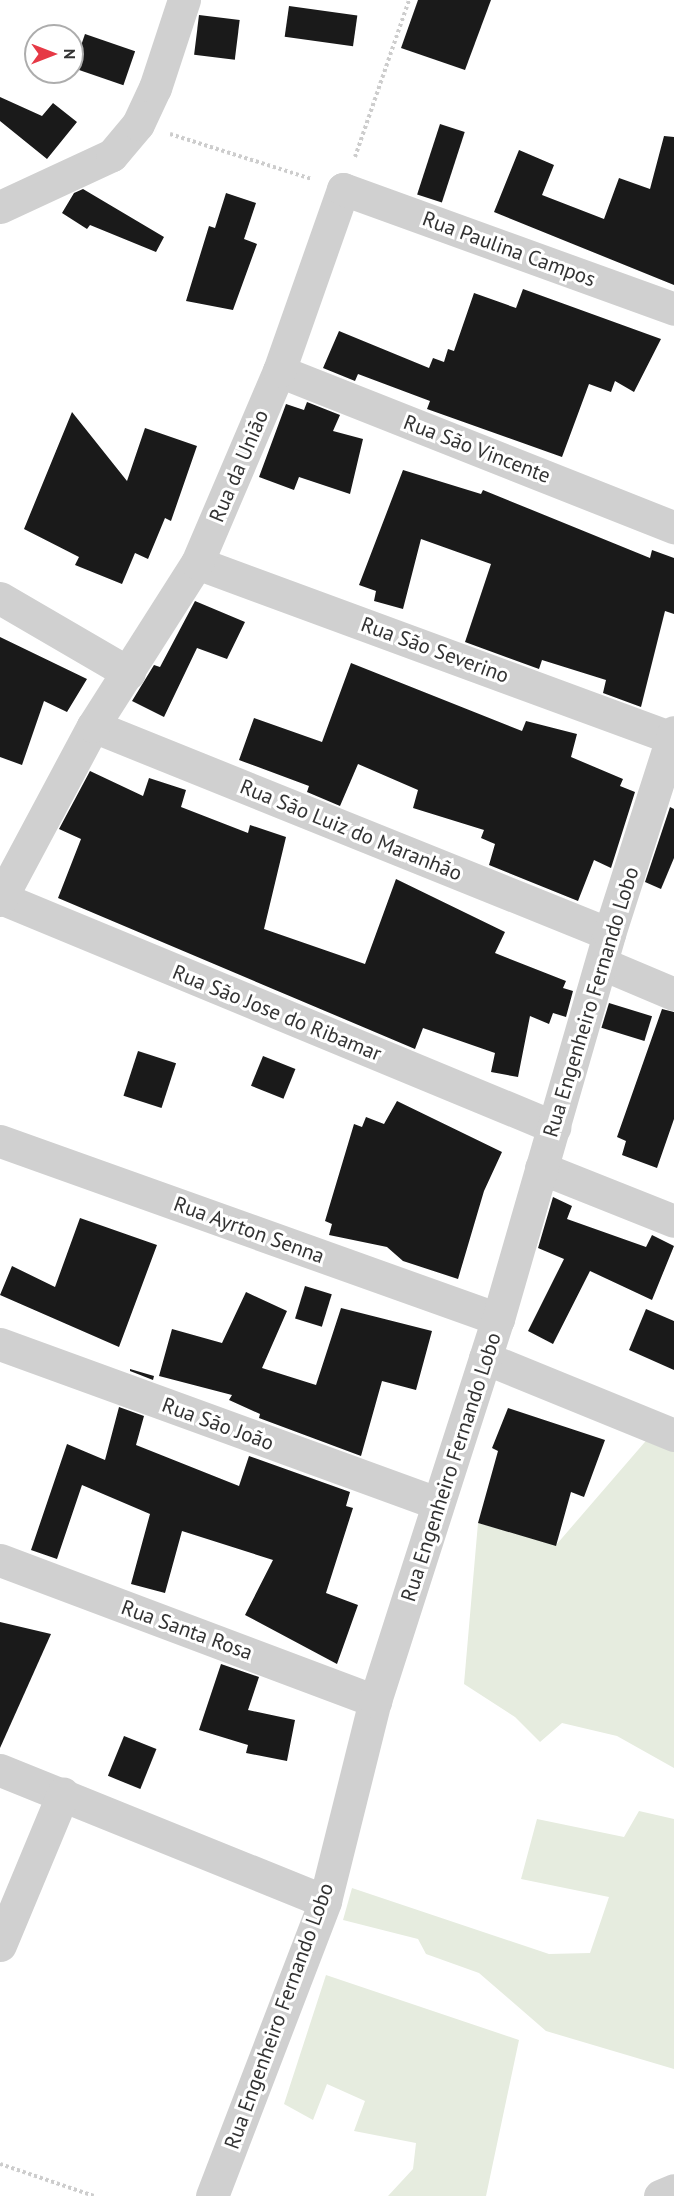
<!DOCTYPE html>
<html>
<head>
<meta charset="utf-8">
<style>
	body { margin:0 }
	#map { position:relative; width:674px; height:2196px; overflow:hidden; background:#fff; font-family:"PT Sans",sans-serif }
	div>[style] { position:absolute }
	.green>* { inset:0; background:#e6ecdf }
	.building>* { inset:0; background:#1a1a1a; transform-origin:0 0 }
	.path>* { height:4px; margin-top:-2px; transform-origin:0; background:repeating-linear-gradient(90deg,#cdcdcd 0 3px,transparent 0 6px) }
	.minor>* { height:33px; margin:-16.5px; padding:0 16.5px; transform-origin:16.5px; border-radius:16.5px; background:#d0d0d0 }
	span { translate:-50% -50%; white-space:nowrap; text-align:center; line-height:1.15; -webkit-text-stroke:6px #fff; paint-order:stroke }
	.street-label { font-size:21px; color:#333 }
	.north { position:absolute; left:24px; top:24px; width:60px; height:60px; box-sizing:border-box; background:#fff; border:2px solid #adadad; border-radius:50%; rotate:90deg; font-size:16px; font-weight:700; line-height:24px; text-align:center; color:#333 }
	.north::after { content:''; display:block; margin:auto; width:21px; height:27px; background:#e63946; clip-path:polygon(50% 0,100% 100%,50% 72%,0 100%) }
</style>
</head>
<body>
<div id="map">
	<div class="green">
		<div style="clip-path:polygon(657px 1428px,674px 1435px,674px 1768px,617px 1736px,562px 1723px,540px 1742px,515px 1717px,464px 1684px,478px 1523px,556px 1545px)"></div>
		<div style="clip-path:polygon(639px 1811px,674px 1819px,674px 2069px,546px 2031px,479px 1973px,426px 1954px,418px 1939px,343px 1920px,352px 1888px,549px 1954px,590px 1953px,609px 1897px,521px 1879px,537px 1819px,624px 1837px)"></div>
		<div style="clip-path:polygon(326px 1975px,519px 2040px,486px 2196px,388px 2196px,413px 2169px,416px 2143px,354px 2131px,365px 2101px,327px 2084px,313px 2120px,284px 2104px)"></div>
	</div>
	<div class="building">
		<div style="clip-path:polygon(418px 0,491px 0,465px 70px,401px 48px)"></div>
		<div style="left:289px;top:6px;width:69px;height:31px;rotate:8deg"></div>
		<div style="left:199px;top:15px;width:41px;height:40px;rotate:7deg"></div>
		<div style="left:85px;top:34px;width:53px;height:36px;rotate:19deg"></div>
		<div style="clip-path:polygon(0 97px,42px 116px,53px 103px,77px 122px,47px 159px,0 121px)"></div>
		<div style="left:440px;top:124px;width:26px;height:74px;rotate:18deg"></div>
		<div style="clip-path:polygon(664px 136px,674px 137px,674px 285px,494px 212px,519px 150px,554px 165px,542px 195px,604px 219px,619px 178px,650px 189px)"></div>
		<div style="clip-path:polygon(83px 189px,164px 237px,156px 252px,90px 225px,87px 229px,62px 213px,74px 193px)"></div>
		<div style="clip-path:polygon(226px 193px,256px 203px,244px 239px,257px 244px,233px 310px,186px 301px,209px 226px,215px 228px)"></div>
		<div style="clip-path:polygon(523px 289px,661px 339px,634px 392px,615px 381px,611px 392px,589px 384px,562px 457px,427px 409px,430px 401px,358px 374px,355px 381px,323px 368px,339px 331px,429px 368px,433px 358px,444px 362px,448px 349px,454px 351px,474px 293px,516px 308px)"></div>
		<div style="clip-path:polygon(307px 402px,340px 415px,333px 431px,363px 439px,350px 494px,299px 477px,294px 490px,259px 477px,286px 404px,304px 410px)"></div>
		<div style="clip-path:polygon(72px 412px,127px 481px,145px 428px,197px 446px,171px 521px,165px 518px,148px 559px,135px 553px,122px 584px,75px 565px,79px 557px,24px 529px)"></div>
		<div style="clip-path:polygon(403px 470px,481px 494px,483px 490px,650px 558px,652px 550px,674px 558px,674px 614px,665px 611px,641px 707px,603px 693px,606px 680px,542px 660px,539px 669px,465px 642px,491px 564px,421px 539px,403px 609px,374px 601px,376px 591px,359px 585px)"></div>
		<div style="clip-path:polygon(195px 601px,245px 622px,227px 659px,197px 648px,164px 717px,132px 701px,154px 665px,160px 667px)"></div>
		<div style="clip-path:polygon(0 637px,87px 679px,67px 712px,44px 701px,22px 765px,0 757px)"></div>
		<div style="clip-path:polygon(351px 663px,522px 731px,526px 721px,577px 734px,571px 757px,623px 779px,620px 786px,635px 792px,611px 868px,594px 860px,578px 901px,489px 865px,495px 844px,481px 838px,484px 830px,413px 808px,418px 790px,358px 764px,340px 806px,307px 792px,309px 786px,239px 760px,254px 718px,322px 742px)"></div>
		<div style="clip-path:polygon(90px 771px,143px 796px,149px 778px,186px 790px,181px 807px,248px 833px,250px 825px,286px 837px,264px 929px,365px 964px,396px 879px,505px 932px,495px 953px,566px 981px,563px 988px,573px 991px,566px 1017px,553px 1013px,549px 1024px,530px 1016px,518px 1077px,491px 1072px,495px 1053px,423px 1028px,415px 1049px,58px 898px,81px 839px,59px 829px)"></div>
		<div style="clip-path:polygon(670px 807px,674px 809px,674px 858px,661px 889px,645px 882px)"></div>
		<div style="left:609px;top:1003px;width:45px;height:26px;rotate:17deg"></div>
		<div style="clip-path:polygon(662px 1009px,674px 1012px,674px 1119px,657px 1168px,622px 1155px,626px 1141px,617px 1137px)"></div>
		<div style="left:138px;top:1051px;width:40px;height:47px;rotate:18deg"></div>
		<div style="left:263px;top:1056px;width:35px;height:32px;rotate:22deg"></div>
		<div style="clip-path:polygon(397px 1101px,502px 1152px,484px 1191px,458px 1279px,403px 1261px,387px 1247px,329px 1235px,332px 1224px,325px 1221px,354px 1124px,362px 1127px,366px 1117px,384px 1124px)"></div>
		<div style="clip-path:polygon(553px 1197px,572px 1206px,567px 1219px,646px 1247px,652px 1235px,674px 1246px,652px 1300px,590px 1271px,553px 1344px,528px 1331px,564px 1259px,538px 1248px)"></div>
		<div style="clip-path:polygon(80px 1218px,157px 1245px,119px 1347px,0 1295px,12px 1266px,55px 1287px)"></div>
		<div style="left:305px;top:1286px;width:28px;height:34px;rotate:17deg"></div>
		<div style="clip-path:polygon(246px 1292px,287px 1311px,262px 1368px,316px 1385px,341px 1308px,432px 1331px,416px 1390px,382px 1381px,361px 1456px,259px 1418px,260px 1414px,229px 1400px,232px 1395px,159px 1376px,172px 1329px,222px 1343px)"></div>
		<div style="clip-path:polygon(646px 1309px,674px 1321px,674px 1370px,629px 1350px)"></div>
		<div style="clip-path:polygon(130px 1369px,154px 1376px,153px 1380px,130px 1371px)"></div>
		<div style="clip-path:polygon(119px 1407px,144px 1416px,136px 1445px,239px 1486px,249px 1456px,350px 1492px,346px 1506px,353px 1508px,326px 1593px,358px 1605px,337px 1664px,245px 1615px,273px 1560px,182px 1531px,165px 1593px,131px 1584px,150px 1514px,82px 1485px,57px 1559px,31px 1550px,67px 1444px,105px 1460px)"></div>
		<div style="clip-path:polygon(508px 1408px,605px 1440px,584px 1497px,571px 1492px,556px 1546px,478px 1523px,498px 1451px,492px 1448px)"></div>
		<div style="clip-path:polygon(0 1622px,51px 1634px,0 1748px)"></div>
		<div style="clip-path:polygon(221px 1664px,259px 1677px,248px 1710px,295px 1720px,287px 1761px,246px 1753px,248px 1745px,199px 1730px)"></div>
		<div style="left:124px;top:1736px;width:35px;height:43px;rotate:22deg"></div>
	</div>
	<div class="path">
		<div style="left:170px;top:134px;width:149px;rotate:17.6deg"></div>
		<div style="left:355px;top:157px;width:166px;rotate:-71deg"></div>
		<div style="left:0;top:2164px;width:99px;rotate:18.8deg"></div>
	</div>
	<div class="minor">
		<div style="left:0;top:207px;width:123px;rotate:-24.9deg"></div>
		<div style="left:112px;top:155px;width:40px;rotate:-50deg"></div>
		<div style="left:138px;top:124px;width:40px;rotate:-65deg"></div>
		<div style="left:155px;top:88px;width:93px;rotate:-71.8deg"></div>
		<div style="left:279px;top:371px;width:425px;rotate:21.6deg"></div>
		<div style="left:197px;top:563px;width:506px;rotate:20.22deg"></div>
		<div style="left:0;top:598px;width:149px;rotate:30.2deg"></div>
		<div style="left:93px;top:726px;width:556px;rotate:21.95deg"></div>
		<div style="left:1px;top:898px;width:599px;rotate:22.49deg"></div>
		<div style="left:0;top:900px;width:197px;rotate:-61.9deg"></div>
		<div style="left:93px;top:726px;width:193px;rotate:-57.5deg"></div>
		<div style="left:197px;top:563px;width:209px;rotate:-66.9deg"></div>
		<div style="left:279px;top:371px;width:193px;rotate:-70.6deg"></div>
		<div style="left:343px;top:189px;width:352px;rotate:19.9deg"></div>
		<div style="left:603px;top:964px;width:77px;rotate:22.9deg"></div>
		<div style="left:0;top:1141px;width:529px;rotate:19.67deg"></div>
		<div style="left:541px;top:1168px;width:143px;rotate:21.7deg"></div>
		<div style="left:0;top:1344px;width:464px;rotate:20deg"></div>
		<div style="left:485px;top:1358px;width:204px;rotate:22.2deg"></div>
		<div style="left:0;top:1560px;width:401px;rotate:20.6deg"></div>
		<div style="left:0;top:1770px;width:350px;rotate:22deg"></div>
		<div style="left:0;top:1945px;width:164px;rotate:-67.4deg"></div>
		<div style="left:212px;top:2196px;width:316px;rotate:-69deg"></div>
		<div style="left:325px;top:1901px;width:206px;rotate:-76deg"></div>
		<div style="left:375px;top:1701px;width:401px;rotate:-72.2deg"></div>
		<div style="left:498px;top:1319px;width:401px;rotate:-73.9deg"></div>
		<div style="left:609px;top:934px;width:212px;rotate:-72.2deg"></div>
		<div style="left:660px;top:2196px;width:15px;rotate:-23deg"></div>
	</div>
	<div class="street-label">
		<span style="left:509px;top:249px;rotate:20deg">Rua Paulina Campos</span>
		<span style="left:477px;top:449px;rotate:21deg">Rua São Vincente</span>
		<span style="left:239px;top:466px;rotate:-67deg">Rua da União</span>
		<span style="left:435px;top:650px;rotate:20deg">Rua São Severino</span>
		<span style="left:351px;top:830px;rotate:22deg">Rua São Luiz do Maranhão</span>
		<span style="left:591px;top:1002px;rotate:-73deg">Rua Engenheiro Fernando Lobo</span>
		<span style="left:277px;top:1013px;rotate:22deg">Rua São Jose do Ribamar</span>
		<span style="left:249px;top:1230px;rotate:20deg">Rua Ayrton Senna</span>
		<span style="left:218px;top:1424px;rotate:20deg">Rua São João</span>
		<span style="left:451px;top:1467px;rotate:-72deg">Rua Engenheiro Fernando Lobo</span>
		<span style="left:187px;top:1630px;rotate:20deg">Rua Santa Rosa</span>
		<span style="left:279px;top:2016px;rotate:-70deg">Rua Engenheiro Fernando Lobo</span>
	</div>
	<div class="north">N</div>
</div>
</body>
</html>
